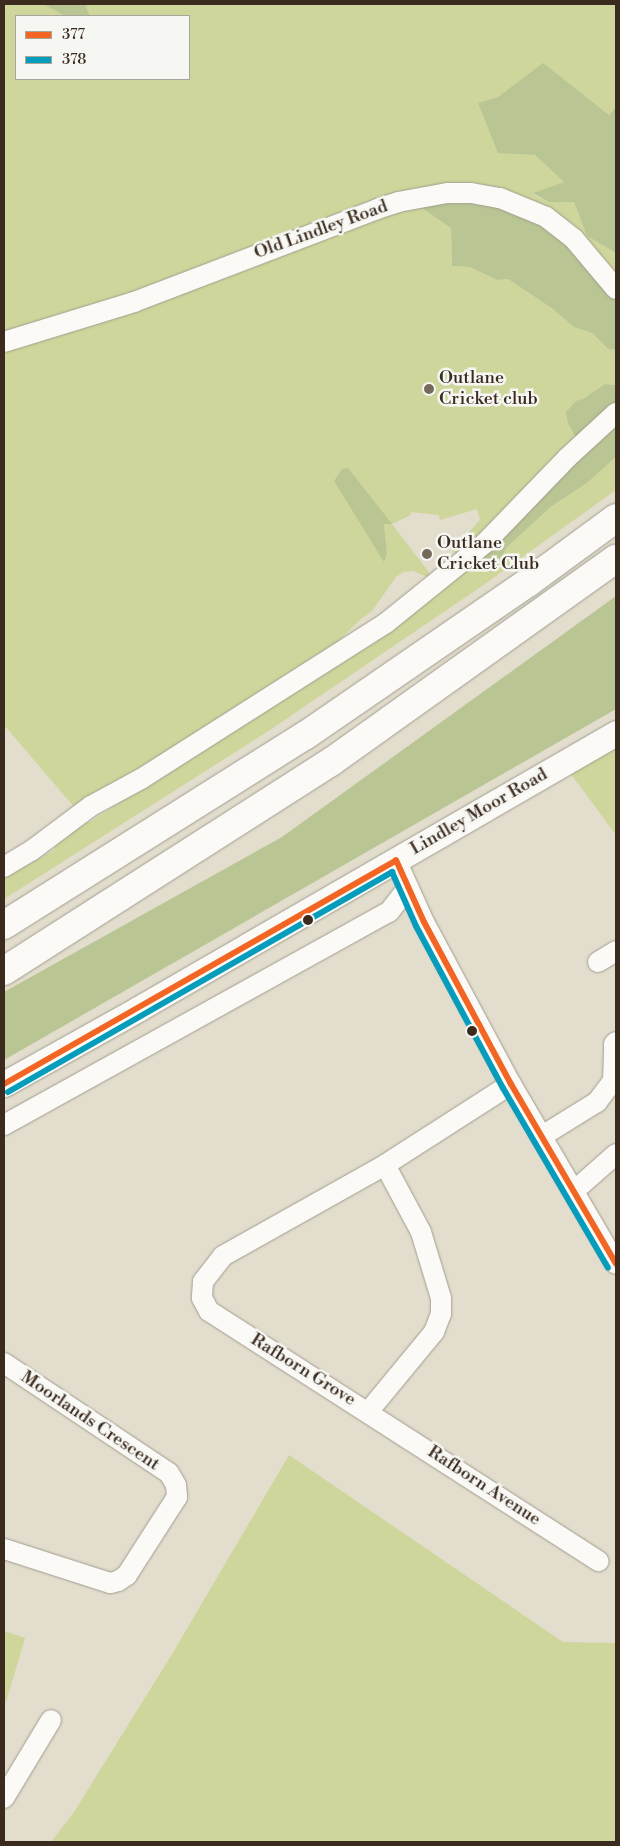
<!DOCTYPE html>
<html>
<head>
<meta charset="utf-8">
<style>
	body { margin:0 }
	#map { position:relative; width:620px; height:1846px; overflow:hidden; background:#e2ddcc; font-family:"Libre Bodoni",serif }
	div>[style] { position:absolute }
	.green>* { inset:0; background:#cfd69b }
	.forest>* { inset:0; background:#b9c593 }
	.roads { filter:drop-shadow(0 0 1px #a29d92) drop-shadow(0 0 1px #a29d92) }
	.minor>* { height:20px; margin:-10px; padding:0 10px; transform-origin:10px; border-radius:10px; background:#fbfaf7 }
	.major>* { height:25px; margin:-12.5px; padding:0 12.5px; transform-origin:12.5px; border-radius:12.5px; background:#fbfaf7 }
	.highway>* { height:28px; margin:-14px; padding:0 14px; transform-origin:14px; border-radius:14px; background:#fbfaf7 }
	.bus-1>* { height:6px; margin:-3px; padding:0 3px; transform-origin:3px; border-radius:3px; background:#f26522 }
	.bus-2>* { height:6px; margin:-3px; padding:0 3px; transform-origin:3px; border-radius:3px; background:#069cbc }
	.dots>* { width:14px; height:14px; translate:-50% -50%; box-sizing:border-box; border:2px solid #f6f6f2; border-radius:50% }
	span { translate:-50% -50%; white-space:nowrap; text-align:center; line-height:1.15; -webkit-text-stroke:5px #f6f6f2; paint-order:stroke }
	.street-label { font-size:18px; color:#3b2a1e }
	.poi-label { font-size:18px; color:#3b2a1e }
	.left { translate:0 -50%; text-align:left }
	.frame { position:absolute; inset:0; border:5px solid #3b2a1e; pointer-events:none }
	.legend { position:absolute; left:15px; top:15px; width:175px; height:65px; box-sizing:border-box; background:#f6f6f2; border:1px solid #aba49d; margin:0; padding:6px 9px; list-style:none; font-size:15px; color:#3b2a1e }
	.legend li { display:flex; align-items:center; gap:10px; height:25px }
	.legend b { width:25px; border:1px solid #aba49d }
</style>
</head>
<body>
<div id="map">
	<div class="green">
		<div style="clip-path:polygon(4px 4px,43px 4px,65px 16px,16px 16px,16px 79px,189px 79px,189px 16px,90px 16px,85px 4px,616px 4px,616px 107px,609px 115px,543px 64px,498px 97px,478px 103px,498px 152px,535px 155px,564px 182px,533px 194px,549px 202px,574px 202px,587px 236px,616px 253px,616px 278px,474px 186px,137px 295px,9px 331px,4px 330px)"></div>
		<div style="clip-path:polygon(evenodd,416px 204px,451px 228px,452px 266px,470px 267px,497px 280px,508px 279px,553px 309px,574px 327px,592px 333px,608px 349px,616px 350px,616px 385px,605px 384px,583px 399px,576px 438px,481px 535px,457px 555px,452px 551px,480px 520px,477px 509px,440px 520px,439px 515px,411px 512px,411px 515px,392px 524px,431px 575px,427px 577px,413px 571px,403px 572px,396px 577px,372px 611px,360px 620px,327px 652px,107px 789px,95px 792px,75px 808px,4px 725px,4px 350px,416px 204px,342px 469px,391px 524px,384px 524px,387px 554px,334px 481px,342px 469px)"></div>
		<div style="clip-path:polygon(616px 457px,616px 490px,482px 586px,267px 732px,4px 899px,4px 878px,54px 850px,59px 836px,77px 824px,90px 822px,175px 766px,489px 547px,484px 569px,496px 569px,507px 547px,552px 506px,587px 483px)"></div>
		<div style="clip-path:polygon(616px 747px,616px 835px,571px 774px)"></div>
		<div style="clip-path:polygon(289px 1455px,563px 1642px,616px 1643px,616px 1842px,51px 1842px,74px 1812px,174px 1651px)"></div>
		<div style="clip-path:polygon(4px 1631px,25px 1638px,6px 1702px,4px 1701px)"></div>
	</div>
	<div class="forest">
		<div style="clip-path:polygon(43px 4px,85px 4px,90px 16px,65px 16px)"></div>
		<div style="clip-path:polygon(543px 63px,609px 115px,616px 107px,616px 253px,587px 236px,574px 202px,549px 202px,533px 193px,564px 182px,535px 155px,498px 153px,478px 103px,498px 97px)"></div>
		<div style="clip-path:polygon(466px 201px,501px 206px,538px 222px,580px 255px,616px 300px,616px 350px,608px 349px,592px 333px,574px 327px,553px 309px,508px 279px,497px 280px,470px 267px,452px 266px,451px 228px,416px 204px)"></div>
		<div style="clip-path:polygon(605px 384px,616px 385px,616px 403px,582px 436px,576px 438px,568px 423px,566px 412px,576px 401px,583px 399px)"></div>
		<div style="clip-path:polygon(616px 420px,616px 457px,587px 483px,552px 506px,507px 547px,496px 569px,484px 570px,482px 561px,489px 547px)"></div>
		<div style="clip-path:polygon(348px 468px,392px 524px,384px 524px,387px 554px,384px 562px,334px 481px,342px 469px)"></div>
		<div style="clip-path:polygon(616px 596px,616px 709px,4px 1060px,4px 992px,282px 837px)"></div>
	</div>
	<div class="roads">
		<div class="minor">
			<div style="left:4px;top:342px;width:136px;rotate:-17.1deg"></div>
			<div style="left:134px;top:302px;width:260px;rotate:-20.9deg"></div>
			<div style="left:377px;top:209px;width:22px;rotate:-18deg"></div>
			<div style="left:398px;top:202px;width:50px;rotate:-10.4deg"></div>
			<div style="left:447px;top:193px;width:24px"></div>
			<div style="left:471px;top:193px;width:29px;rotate:10deg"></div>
			<div style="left:500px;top:198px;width:50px;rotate:22.4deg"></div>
			<div style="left:546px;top:217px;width:36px;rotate:38deg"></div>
			<div style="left:574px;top:239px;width:65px;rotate:50deg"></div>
			<div style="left:396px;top:860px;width:68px;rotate:65.7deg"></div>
			<div style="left:424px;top:922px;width:184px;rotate:61.8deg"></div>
			<div style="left:511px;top:1084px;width:208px;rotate:59.7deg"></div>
			<div style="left:4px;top:867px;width:31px;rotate:-31deg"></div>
			<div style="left:31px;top:851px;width:75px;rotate:-36.9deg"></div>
			<div style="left:91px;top:806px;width:57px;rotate:-28.4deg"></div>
			<div style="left:141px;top:779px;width:290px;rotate:-32.5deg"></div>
			<div style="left:386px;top:623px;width:127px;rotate:-38.9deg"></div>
			<div style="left:485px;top:543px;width:118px;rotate:-46deg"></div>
			<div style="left:567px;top:458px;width:67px;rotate:-42.6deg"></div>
			<div style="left:598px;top:962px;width:21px;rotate:-31deg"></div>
			<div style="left:511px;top:1084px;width:150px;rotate:147.3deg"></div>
			<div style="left:385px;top:1165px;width:186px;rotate:150.7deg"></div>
			<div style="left:223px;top:1256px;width:33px;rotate:128deg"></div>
			<div style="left:203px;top:1282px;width:16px;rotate:94deg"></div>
			<div style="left:202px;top:1298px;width:15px;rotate:62deg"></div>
			<div style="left:209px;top:1311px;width:463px;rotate:32.7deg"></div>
			<div style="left:4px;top:1125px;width:440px;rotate:-29deg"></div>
			<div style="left:389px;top:912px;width:31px;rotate:-52deg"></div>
			<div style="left:542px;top:1136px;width:65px;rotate:-31.7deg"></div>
			<div style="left:597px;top:1102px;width:26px;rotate:-53deg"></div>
			<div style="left:613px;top:1081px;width:37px;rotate:-88deg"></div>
			<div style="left:614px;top:1044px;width:3px;rotate:-45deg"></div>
			<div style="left:574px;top:1191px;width:56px;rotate:-41.4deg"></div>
			<div style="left:4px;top:1363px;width:198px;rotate:33.7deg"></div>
			<div style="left:169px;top:1473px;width:14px;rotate:60deg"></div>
			<div style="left:176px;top:1485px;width:12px;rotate:85deg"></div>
			<div style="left:177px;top:1497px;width:93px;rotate:122.7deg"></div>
			<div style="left:127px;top:1575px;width:11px;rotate:146deg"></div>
			<div style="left:118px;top:1581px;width:8px;rotate:166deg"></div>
			<div style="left:110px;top:1583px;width:111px;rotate:-162.2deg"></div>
			<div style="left:368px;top:1412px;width:104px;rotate:-50.5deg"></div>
			<div style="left:434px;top:1332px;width:19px;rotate:-69deg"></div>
			<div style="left:441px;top:1314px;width:16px;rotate:-90deg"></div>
			<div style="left:441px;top:1298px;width:69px;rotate:-106.9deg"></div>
			<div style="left:421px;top:1232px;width:76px;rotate:-118.2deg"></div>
			<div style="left:4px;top:1798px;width:91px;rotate:-58.9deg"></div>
		</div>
		<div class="major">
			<div style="left:4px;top:1084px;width:154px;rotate:-29.2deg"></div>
			<div style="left:138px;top:1009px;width:552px;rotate:-30deg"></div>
		</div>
		<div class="highway">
			<div style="left:4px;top:925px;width:357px;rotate:-32.2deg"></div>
			<div style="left:306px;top:735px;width:270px;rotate:-34.5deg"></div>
			<div style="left:529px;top:582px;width:108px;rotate:-36.3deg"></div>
			<div style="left:4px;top:971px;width:388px;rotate:-32.6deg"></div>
			<div style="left:331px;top:762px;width:350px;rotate:-35.5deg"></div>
		</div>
	</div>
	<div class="bus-1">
		<div style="left:4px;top:1084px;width:451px;rotate:-29.7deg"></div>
		<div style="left:396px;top:860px;width:68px;rotate:65.7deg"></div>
		<div style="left:424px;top:922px;width:184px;rotate:61.8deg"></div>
		<div style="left:511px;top:1084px;width:208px;rotate:59.7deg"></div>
	</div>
	<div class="bus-2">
		<div style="left:8px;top:1092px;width:443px;rotate:-29.8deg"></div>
		<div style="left:392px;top:872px;width:59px;rotate:66deg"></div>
		<div style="left:416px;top:926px;width:184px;rotate:61.8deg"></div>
		<div style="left:503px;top:1088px;width:208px;rotate:59.7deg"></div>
	</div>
	<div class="dots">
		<div style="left:429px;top:389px;background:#75695b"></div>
		<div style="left:427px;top:554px;background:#75695b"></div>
		<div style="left:308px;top:920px;background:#3b2a1e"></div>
		<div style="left:472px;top:1031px;background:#3b2a1e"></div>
	</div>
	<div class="street-label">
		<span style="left:321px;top:230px;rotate:-20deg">Old Lindley Road</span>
		<span style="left:479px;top:812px;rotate:-30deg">Lindley Moor Road</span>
		<span style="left:303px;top:1370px;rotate:32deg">Rafborn Grove</span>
		<span style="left:90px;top:1421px;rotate:34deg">Moorlands Crescent</span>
		<span style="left:484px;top:1486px;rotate:33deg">Rafborn Avenue</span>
	</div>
	<div class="poi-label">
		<span class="left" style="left:439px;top:389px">Outlane<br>Cricket club</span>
		<span class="left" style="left:437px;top:554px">Outlane<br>Cricket Club</span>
	</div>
	<div class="frame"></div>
	<ul class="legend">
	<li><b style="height:6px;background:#f26522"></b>377</li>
	<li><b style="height:6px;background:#069cbc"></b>378</li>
	</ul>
</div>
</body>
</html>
